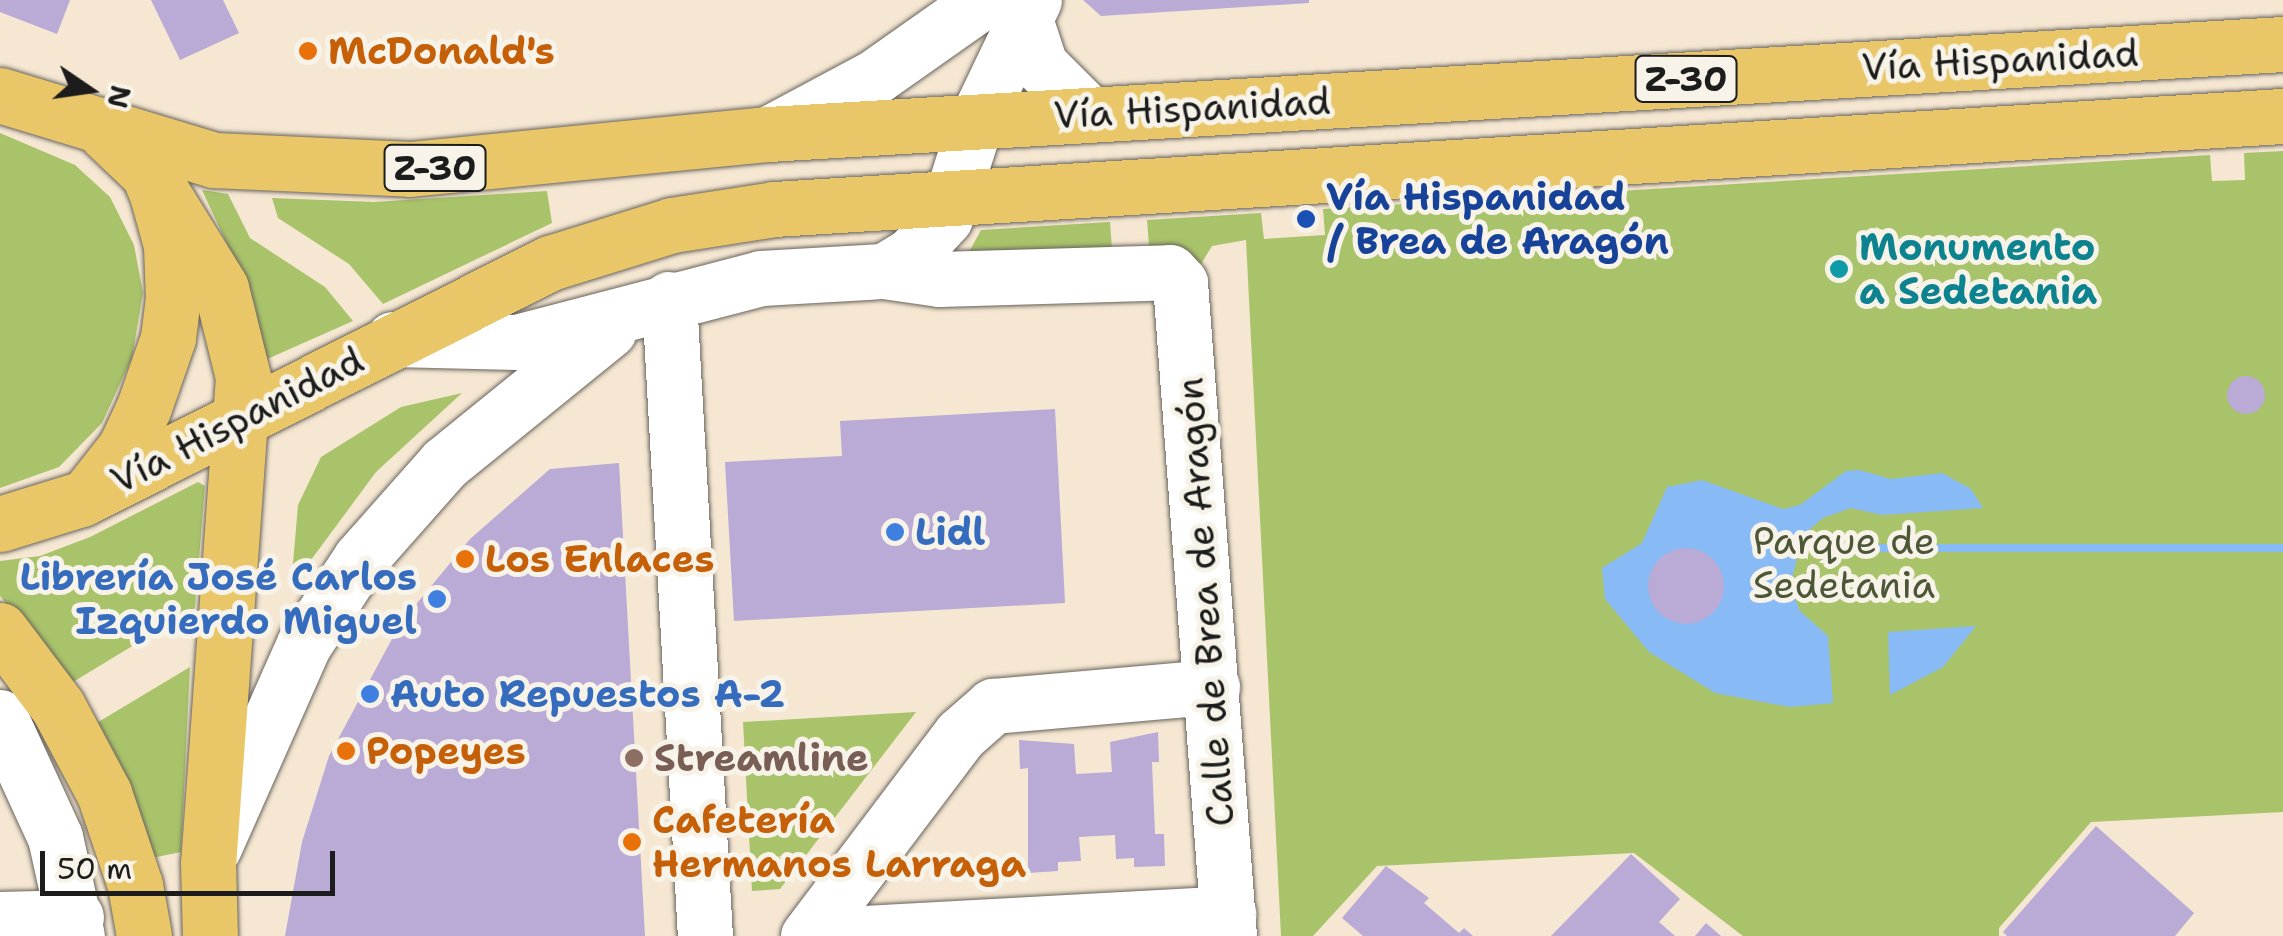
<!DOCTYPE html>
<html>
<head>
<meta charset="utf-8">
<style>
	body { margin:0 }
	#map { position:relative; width:2283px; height:936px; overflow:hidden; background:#f5e7d2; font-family:"Shantell Sans",sans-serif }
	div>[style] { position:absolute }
	.green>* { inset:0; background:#a9c36a }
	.water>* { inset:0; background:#88baf5; transform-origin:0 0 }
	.building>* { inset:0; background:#b9aad6 }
	.round { border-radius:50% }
	.roads { filter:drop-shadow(0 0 2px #68635c) drop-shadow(0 0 2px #68635c) }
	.minor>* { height:55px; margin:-27.5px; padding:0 27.5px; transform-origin:27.5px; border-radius:27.5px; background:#fff }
	.major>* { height:55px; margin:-27.5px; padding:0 27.5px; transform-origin:27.5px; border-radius:27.5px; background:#e9c769 }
	.highway>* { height:55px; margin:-27.5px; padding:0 27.5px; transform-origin:27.5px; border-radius:27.5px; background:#e9c769 }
	.dots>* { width:28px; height:28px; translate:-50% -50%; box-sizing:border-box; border:5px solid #f7f3e8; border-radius:50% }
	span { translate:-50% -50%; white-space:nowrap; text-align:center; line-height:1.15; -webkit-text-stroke:10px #f7f3e8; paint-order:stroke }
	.shield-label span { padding:2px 8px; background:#f7f3e8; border:2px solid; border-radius:8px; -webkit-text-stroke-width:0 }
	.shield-label { font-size:35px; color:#1c1c1c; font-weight:700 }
	.food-label { font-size:38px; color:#c56008; font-weight:700 }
	.left { translate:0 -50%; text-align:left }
	.street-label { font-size:38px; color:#1c1c1c }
	.transit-label { font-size:38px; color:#164399; font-weight:700 }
	.culture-label { font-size:38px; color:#0d838f; font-weight:700 }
	.shop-label { font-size:38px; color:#366cbe; font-weight:700 }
	.right { translate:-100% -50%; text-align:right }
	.park-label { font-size:38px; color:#4d5637 }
	.education-label { font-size:38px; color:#785e54; font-weight:700 }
	.north { position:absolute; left:40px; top:40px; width:100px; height:100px; -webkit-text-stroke:8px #f7f3e8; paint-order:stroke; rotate:103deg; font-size:28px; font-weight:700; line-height:40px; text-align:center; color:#1c1c1c }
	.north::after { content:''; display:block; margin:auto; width:35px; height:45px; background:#1c1c1c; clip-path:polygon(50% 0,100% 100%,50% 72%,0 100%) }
	.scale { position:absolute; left:40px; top:851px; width:295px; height:45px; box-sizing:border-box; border:5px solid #1c1c1c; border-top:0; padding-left:12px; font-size:30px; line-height:35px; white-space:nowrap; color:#1c1c1c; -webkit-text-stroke:8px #f7f3e8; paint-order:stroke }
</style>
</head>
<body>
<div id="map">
	<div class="green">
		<div style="clip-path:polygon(0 133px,75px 165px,110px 197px,134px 245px,143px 293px,132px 358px,102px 423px,59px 467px,0 488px)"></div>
		<div style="clip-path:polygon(2283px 151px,2283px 812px,2091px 822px,1999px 928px,1999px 936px,1743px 936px,1634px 853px,1377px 866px,1313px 936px,1281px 936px,1246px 240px,1212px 246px,1198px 269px,1149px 247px,1147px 220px,1261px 213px,1264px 239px,1325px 235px,1323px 209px,2210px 155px,2212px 181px,2245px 180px,2244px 153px)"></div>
		<div style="clip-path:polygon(202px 190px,228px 194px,250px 238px,325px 287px,353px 321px,265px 360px,254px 302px)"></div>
		<div style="clip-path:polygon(547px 191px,552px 223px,383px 304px,349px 264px,278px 218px,272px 198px,374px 202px)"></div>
		<div style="clip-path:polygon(1110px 222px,1112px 250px,969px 252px,981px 230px)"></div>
		<div style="clip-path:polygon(462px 393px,376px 472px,291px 587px,298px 505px,321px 457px,401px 407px)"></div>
		<div style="clip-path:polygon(198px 482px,205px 486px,195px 608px,73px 682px,0 596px,0 561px,40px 556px,90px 537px)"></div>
		<div style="clip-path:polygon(190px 667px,181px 852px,152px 858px,95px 724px)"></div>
		<div style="clip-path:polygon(916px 712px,780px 889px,752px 891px,743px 722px)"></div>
	</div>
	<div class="water">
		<div style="clip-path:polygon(1859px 470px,1891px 479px,1942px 473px,1971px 489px,1983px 508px,1882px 515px,1851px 508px,1823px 518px,1803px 535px,1790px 586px,1800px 611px,1828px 636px,1833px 703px,1790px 707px,1715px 693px,1649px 652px,1605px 599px,1602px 568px,1642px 543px,1667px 487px,1702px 480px,1783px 509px,1800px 505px,1846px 471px)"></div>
		<div style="left:2283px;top:544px;width:8px;height:422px;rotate:90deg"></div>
		<div style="clip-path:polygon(1976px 626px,1943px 667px,1890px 695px,1888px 632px)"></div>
	</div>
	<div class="building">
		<div style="clip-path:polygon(0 0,70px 0,57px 34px,0 12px)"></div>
		<div style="clip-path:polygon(151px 0,223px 0,239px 33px,180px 60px)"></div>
		<div style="clip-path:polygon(1083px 0,1309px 0,1309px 3px,1101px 16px)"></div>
		<div class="round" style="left:2227px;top:376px;width:38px;height:38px"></div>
		<div style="clip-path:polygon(1055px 409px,1065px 603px,734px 621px,725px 462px,842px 456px,840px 421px)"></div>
		<div style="clip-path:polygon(619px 463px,645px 936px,285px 936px,302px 842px,329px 756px,400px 624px,470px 539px,550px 469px)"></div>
		<div class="round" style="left:1648px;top:548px;width:76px;height:76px"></div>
		<div style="clip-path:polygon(1158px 732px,1159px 762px,1152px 762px,1155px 834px,1164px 834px,1165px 866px,1134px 867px,1134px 858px,1116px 859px,1115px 835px,1079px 837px,1081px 861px,1058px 862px,1058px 871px,1028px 873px,1028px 768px,1020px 769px,1019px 740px,1074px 744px,1076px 774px,1112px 772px,1110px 742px)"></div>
		<div style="clip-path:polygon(2096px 826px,2194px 913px,2175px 936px,2007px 936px,2003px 932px)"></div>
		<div style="clip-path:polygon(1631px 854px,1680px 899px,1659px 922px,1675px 936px,1551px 936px)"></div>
		<div style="clip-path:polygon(1386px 866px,1429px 898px,1424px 903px,1459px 933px,1464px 928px,1473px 936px,1363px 936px,1342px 918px)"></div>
		<div style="clip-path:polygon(1706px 923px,1721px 936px,1695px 936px)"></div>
	</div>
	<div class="roads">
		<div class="minor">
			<div style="left:1024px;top:16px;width:52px;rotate:71.9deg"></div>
			<div style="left:1040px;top:65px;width:69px;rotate:45deg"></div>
			<div style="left:768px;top:134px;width:123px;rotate:-28.2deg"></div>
			<div style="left:876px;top:76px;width:132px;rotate:-35.1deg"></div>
			<div style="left:884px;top:271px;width:31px;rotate:-31deg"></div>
			<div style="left:911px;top:255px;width:50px;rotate:-47.4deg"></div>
			<div style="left:945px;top:218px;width:102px;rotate:-72.3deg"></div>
			<div style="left:976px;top:121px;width:134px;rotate:-64.4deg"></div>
			<div style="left:669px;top:299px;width:638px;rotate:86.77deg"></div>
			<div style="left:393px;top:339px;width:123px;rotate:1.4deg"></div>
			<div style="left:516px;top:342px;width:253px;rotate:-14.6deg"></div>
			<div style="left:761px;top:278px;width:123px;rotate:-3.3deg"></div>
			<div style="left:884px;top:271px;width:56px;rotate:8.3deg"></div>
			<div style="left:939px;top:279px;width:231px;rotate:-1.7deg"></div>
			<div style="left:1170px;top:272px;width:15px;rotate:48deg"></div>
			<div style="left:1180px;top:283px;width:655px;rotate:85.71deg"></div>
			<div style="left:0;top:717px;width:132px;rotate:65.4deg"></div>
			<div style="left:55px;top:837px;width:101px;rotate:77.5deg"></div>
			<div style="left:214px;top:847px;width:222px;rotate:-66.1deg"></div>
			<div style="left:304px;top:644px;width:102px;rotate:-56.6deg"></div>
			<div style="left:360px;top:559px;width:128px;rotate:-48.5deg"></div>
			<div style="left:445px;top:463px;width:211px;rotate:-39deg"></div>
			<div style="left:0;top:919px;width:76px;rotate:-1.5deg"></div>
			<div style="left:808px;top:936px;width:253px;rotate:-52.9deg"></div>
			<div style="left:961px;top:734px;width:43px;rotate:-41.2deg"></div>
			<div style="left:993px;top:706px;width:220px;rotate:-5deg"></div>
			<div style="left:809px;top:936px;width:420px;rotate:-3.1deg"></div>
		</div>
		<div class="major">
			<div style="left:156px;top:183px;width:123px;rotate:58.2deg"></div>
			<div style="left:221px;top:288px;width:92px;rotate:76.1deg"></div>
			<div style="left:243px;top:377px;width:486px;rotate:94.1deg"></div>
			<div style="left:208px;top:862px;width:74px;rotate:88.5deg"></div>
			<div style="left:0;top:630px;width:96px;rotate:53deg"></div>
			<div style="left:58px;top:707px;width:98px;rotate:61.9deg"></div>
			<div style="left:104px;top:793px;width:97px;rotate:71.4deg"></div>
			<div style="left:135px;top:885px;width:52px;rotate:80deg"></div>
		</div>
		<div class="highway">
			<div style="left:0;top:95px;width:224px;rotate:16.9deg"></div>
			<div style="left:214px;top:160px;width:196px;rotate:2.6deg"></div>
			<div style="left:410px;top:169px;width:360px;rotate:-5.6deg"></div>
			<div style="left:768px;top:134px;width:1518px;rotate:-3.4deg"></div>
			<div style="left:91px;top:491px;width:55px;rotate:-51.7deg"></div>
			<div style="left:125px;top:448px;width:45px;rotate:-65.1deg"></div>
			<div style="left:144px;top:407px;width:73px;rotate:-70.8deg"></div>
			<div style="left:168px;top:338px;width:38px;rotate:-83deg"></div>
			<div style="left:173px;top:300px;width:55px;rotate:-92.1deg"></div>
			<div style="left:171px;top:245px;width:53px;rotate:-105.4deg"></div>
			<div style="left:157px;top:194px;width:23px;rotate:-113deg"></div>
			<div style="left:148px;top:173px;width:59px;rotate:-136.4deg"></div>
			<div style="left:0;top:524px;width:85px;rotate:-17.2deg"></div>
			<div style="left:81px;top:499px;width:525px;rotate:-26.71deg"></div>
			<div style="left:550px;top:263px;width:128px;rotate:-17.3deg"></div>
			<div style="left:672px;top:225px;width:103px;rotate:-8.9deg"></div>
			<div style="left:774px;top:209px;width:1512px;rotate:-3.53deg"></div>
		</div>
	</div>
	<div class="dots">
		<div style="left:308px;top:51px;background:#e8710a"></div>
		<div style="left:1306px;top:219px;background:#1a4fb4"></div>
		<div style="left:1839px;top:269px;background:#0f9aa8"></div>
		<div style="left:895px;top:532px;background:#3f7fe0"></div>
		<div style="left:465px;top:559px;background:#e8710a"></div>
		<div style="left:437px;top:599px;background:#3f7fe0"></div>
		<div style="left:370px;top:694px;background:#3f7fe0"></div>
		<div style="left:346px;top:751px;background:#e8710a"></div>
		<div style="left:634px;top:758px;background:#8d6e63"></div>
		<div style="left:632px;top:842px;background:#e8710a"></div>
	</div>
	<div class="shield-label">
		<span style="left:1686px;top:79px">Z-30</span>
		<span style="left:435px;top:168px">Z-30</span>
	</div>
	<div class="food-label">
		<span class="left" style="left:328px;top:51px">McDonald's</span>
		<span class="left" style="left:485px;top:559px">Los Enlaces</span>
		<span class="left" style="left:366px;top:751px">Popeyes</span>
		<span class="left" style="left:652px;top:842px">Cafetería<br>Hermanos Larraga</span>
	</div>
	<div class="street-label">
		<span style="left:2000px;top:60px;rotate:-3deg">Vía Hispanidad</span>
		<span style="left:1192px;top:108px;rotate:-3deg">Vía Hispanidad</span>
		<span style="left:237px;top:420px;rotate:-27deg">Vía Hispanidad</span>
		<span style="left:1205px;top:602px;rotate:-94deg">Calle de Brea de Aragón</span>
	</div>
	<div class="transit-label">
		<span class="left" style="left:1326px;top:219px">Vía Hispanidad<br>/ Brea de Aragón</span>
	</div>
	<div class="culture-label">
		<span class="left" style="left:1859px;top:269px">Monumento<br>a Sedetania</span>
	</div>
	<div class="shop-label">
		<span class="left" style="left:915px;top:532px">Lidl</span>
		<span class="right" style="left:417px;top:599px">Librería José Carlos<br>Izquierdo Miguel</span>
		<span class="left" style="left:390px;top:694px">Auto Repuestos A-2</span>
	</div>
	<div class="park-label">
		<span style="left:1844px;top:563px">Parque de<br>Sedetania</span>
	</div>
	<div class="education-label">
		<span class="left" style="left:654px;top:758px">Streamline</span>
	</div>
	<div class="north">N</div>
	<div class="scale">50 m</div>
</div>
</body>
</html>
